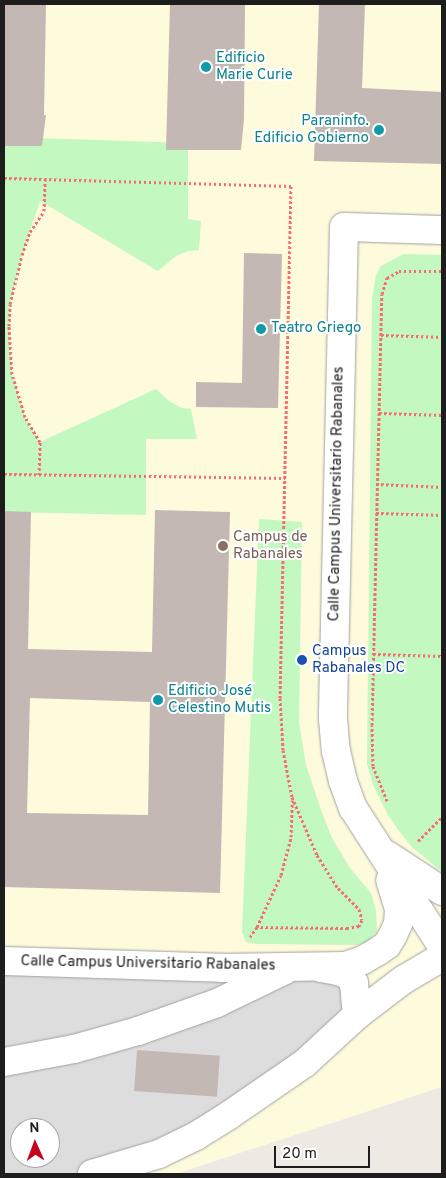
<!DOCTYPE html>
<html>
<head>
<meta charset="utf-8">
<style>
	body { margin:0 }
	#map { position:relative; width:446px; height:1178px; overflow:hidden; background:#eee9e3; font-family:Overpass,sans-serif }
	div>[style] { position:absolute }
	.education>* { inset:0; background:#fefadc }
	.park>* { inset:0; background:#c3f8c0 }
	.parking>* { inset:0; background:#ddd }
	.building>* { inset:0; background:#c3b8b3; transform-origin:0 0 }
	.path>* { height:3px; margin-top:-1.5px; transform-origin:0; background:repeating-linear-gradient(90deg,#f76c70 0 2.5px,transparent 0 5px) }
	.roads { filter:drop-shadow(0 0 1px #a1a1a1) drop-shadow(0 0 1px #a1a1a1) }
	.street>* { height:28px; margin:-14px; padding:0 14px; transform-origin:14px; border-radius:14px; background:#fff }
	.dots>* { width:14px; height:14px; translate:-50% -50%; box-sizing:border-box; border:2px solid #fff; border-radius:50% }
	span { translate:-50% -50%; white-space:nowrap; text-align:center; line-height:1.15; -webkit-text-stroke:4px #fff; paint-order:stroke }
	.culture-label { font-size:15px; color:#0d838f }
	.left { translate:0 -50%; text-align:left }
	.right { translate:-100% -50%; text-align:right }
	.street-label { font-size:15px; color:#1d1d1d }
	.education-label { font-size:15px; color:#785e54 }
	.transit-label { font-size:15px; color:#164399 }
	.frame { position:absolute; inset:0; border:5px solid #1d1d1d; pointer-events:none }
	.north { position:absolute; left:10px; top:1118px; width:50px; height:50px; box-sizing:border-box; background:#fff; border:1px solid #a5a5a5; border-radius:50%; rotate:358deg; font-size:14px; font-weight:700; line-height:20px; text-align:center; color:#1d1d1d }
	.north::after { content:''; display:block; margin:auto; width:18px; height:22px; background:#c6041e; clip-path:polygon(50% 0,100% 100%,50% 72%,0 100%) }
	.scale { position:absolute; left:274px; top:1146px; width:96px; height:22px; box-sizing:border-box; border:2px solid #1d1d1d; border-top:0; padding-left:6px; font-size:15px; line-height:18px; white-space:nowrap; color:#1d1d1d; -webkit-text-stroke:4px #fff; paint-order:stroke }
</style>
</head>
<body>
<div id="map">
	<div class="education">
		<div style="clip-path:polygon(evenodd,4px 4px,442px 4px,442px 1087px,176px 1174px,4px 1174px,4px 4px,20px 1128px,50px 1128px,50px 1158px,20px 1158px,20px 1128px)"></div>
	</div>
	<div class="park">
		<div style="clip-path:polygon(4px 137px,188px 143px,188px 219px,201px 221px,199px 250px,188px 251px,176px 256px,158px 271px,40px 201px,22px 255px,10px 304px,9px 345px,12px 374px,25px 417px,40px 442px,156px 389px,169px 401px,182px 408px,191px 409px,197px 439px,146px 439px,146px 515px,4px 512px)"></div>
		<div style="clip-path:polygon(404px 254px,442px 255px,442px 872px,412px 847px,399px 831px,388px 815px,373px 785px,367px 764px,372px 298px,376px 275px,381px 266px)"></div>
		<div style="clip-path:polygon(259px 519px,302px 522px,299px 722px,306px 765px,322px 813px,332px 838px,350px 868px,371px 893px,376px 910px,377px 932px,368px 941px,358px 945px,256px 944px,246px 942px,242px 932px)"></div>
	</div>
	<div class="parking">
		<div style="clip-path:polygon(evenodd,4px 960px,338px 971px,355px 1003px,228px 1116px,88px 1174px,4px 1174px,4px 960px,20px 1128px,50px 1128px,50px 1158px,20px 1158px,20px 1128px)"></div>
	</div>
	<div class="building">
		<div style="clip-path:polygon(4px 4px,46px 4px,44px 115px,46px 115px,42px 146px,4px 146px)"></div>
		<div style="clip-path:polygon(170px 4px,245px 4px,244px 119px,241px 150px,166px 150px)"></div>
		<div style="clip-path:polygon(319px 4px,365px 4px,362px 88px,442px 92px,442px 164px,314px 161px)"></div>
		<div style="clip-path:polygon(244px 253px,282px 254px,278px 408px,196px 407px,196px 382px,242px 383px)"></div>
		<div style="clip-path:polygon(evenodd,155px 510px,230px 512px,220px 893px,4px 887px,4px 511px,31px 512px,28px 649px,152px 652px,155px 510px,30px 698px,150px 702px,148px 815px,27px 813px,30px 698px)"></div>
		<div style="left:137px;top:1050px;width:83px;height:41px;rotate:4deg"></div>
	</div>
	<div class="path">
		<div style="left:4px;top:178px;width:287px;rotate:1.6deg"></div>
		<div style="left:291px;top:186px;width:512px;rotate:91.23deg"></div>
		<div style="left:280px;top:698px;width:52px;rotate:86.7deg"></div>
		<div style="left:283px;top:750px;width:48px;rotate:79.2deg"></div>
		<div style="left:292px;top:797px;width:63px;rotate:66.7deg"></div>
		<div style="left:317px;top:855px;width:39px;rotate:58deg"></div>
		<div style="left:338px;top:888px;width:30px;rotate:45deg"></div>
		<div style="left:359px;top:909px;width:11px;rotate:75deg"></div>
		<div style="left:362px;top:920px;width:7px;rotate:117deg"></div>
		<div style="left:359px;top:926px;width:11px;rotate:170deg"></div>
		<div style="left:348px;top:928px;width:91px;rotate:-179.4deg"></div>
		<div style="left:257px;top:927px;width:12px;rotate:125deg"></div>
		<div style="left:381px;top:335px;width:61px;rotate:1.9deg"></div>
		<div style="left:379px;top:413px;width:63px;rotate:1.8deg"></div>
		<div style="left:4px;top:474px;width:281px;rotate:0.8deg"></div>
		<div style="left:39px;top:475px;width:33px;rotate:-88deg"></div>
		<div style="left:40px;top:442px;width:29px;rotate:-121deg"></div>
		<div style="left:25px;top:417px;width:45px;rotate:-106.8deg"></div>
		<div style="left:12px;top:374px;width:48px;rotate:-93.6deg"></div>
		<div style="left:9px;top:326px;width:22px;rotate:-87deg"></div>
		<div style="left:10px;top:304px;width:50px;rotate:-76.2deg"></div>
		<div style="left:22px;top:255px;width:24px;rotate:-71deg"></div>
		<div style="left:30px;top:232px;width:25px;rotate:-56deg"></div>
		<div style="left:44px;top:211px;width:32px;rotate:-88deg"></div>
		<div style="left:376px;top:484px;width:66px;rotate:2.6deg"></div>
		<div style="left:376px;top:513px;width:66px;rotate:1.7deg"></div>
		<div style="left:373px;top:654px;width:69px;rotate:1.7deg"></div>
		<div style="left:387px;top:801px;width:38px;rotate:-112deg"></div>
		<div style="left:373px;top:766px;width:41px;rotate:-91.4deg"></div>
		<div style="left:372px;top:725px;width:431px;rotate:-88.7deg"></div>
		<div style="left:382px;top:294px;width:17px;rotate:-73deg"></div>
		<div style="left:387px;top:278px;width:14px;rotate:-30deg"></div>
		<div style="left:399px;top:271px;width:43px"></div>
		<div style="left:418px;top:841px;width:34px;rotate:-45deg"></div>
		<div style="left:257px;top:927px;width:57px;rotate:-65.2deg"></div>
		<div style="left:281px;top:875px;width:39px;rotate:-75deg"></div>
		<div style="left:291px;top:837px;width:37px;rotate:-88deg"></div>
	</div>
	<div class="roads">
		<div class="street">
			<div style="left:442px;top:230px;width:98px;rotate:-178.2deg"></div>
			<div style="left:344px;top:227px;width:492px;rotate:91.3deg"></div>
			<div style="left:333px;top:719px;width:32px;rotate:85deg"></div>
			<div style="left:336px;top:751px;width:31px;rotate:77deg"></div>
			<div style="left:343px;top:781px;width:29px;rotate:70deg"></div>
			<div style="left:353px;top:808px;width:164px;rotate:57.2deg"></div>
			<div style="left:387px;top:855px;width:66px;rotate:33.2deg"></div>
			<div style="left:4px;top:961px;width:218px;rotate:1.8deg"></div>
			<div style="left:222px;top:968px;width:123px;rotate:-0.9deg"></div>
			<div style="left:345px;top:966px;width:19px;rotate:-18deg"></div>
			<div style="left:363px;top:960px;width:16px;rotate:-30deg"></div>
			<div style="left:377px;top:952px;width:12px;rotate:-35deg"></div>
			<div style="left:387px;top:945px;width:12px;rotate:-59deg"></div>
			<div style="left:393px;top:935px;width:12px;rotate:-66deg"></div>
			<div style="left:398px;top:924px;width:15px;rotate:-86deg"></div>
			<div style="left:399px;top:909px;width:30px;rotate:-107deg"></div>
			<div style="left:321px;top:968px;width:17px;rotate:10deg"></div>
			<div style="left:338px;top:971px;width:11px;rotate:22deg"></div>
			<div style="left:348px;top:975px;width:10px;rotate:53deg"></div>
			<div style="left:354px;top:983px;width:32px;rotate:85deg"></div>
			<div style="left:4px;top:1062px;width:71px;rotate:-10.5deg"></div>
			<div style="left:74px;top:1049px;width:66px;rotate:-15.7deg"></div>
			<div style="left:138px;top:1031px;width:84px;rotate:-19.5deg"></div>
			<div style="left:217px;top:1003px;width:76px;rotate:-25.9deg"></div>
			<div style="left:92px;top:1174px;width:70px;rotate:-16.6deg"></div>
			<div style="left:159px;top:1154px;width:41px;rotate:-25.9deg"></div>
			<div style="left:196px;top:1136px;width:38px;rotate:-32deg"></div>
			<div style="left:228px;top:1116px;width:93px;rotate:-34.5deg"></div>
			<div style="left:305px;top:1063px;width:71px;rotate:-42.7deg"></div>
			<div style="left:357px;top:1015px;width:58px;rotate:-37.3deg"></div>
			<div style="left:403px;top:980px;width:45px;rotate:-30.5deg"></div>
		</div>
	</div>
	<div class="dots">
		<div style="left:206px;top:67px;background:#0f9aa8"></div>
		<div style="left:379px;top:130px;background:#0f9aa8"></div>
		<div style="left:261px;top:329px;background:#0f9aa8"></div>
		<div style="left:223px;top:546px;background:#8d6e63"></div>
		<div style="left:302px;top:660px;background:#1a4fb4"></div>
		<div style="left:158px;top:700px;background:#0f9aa8"></div>
	</div>
	<div class="culture-label">
		<span class="left" style="left:216px;top:67px">Edificio<br>Marie Curie</span>
		<span class="right" style="left:369px;top:130px">Paraninfo.<br>Edificio Gobierno</span>
		<span class="left" style="left:271px;top:329px">Teatro Griego</span>
		<span class="left" style="left:168px;top:700px">Edificio José<br>Celestino Mutis</span>
	</div>
	<div class="street-label">
		<span style="left:337px;top:494px;rotate:-89deg">Calle Campus Universitario Rabanales</span>
		<span style="left:148px;top:964px;rotate:1deg">Calle Campus Universitario Rabanales</span>
	</div>
	<div class="education-label">
		<span class="left" style="left:233px;top:546px">Campus de<br>Rabanales</span>
	</div>
	<div class="transit-label">
		<span class="left" style="left:312px;top:660px">Campus<br>Rabanales DC</span>
	</div>
	<div class="frame"></div>
	<div class="north">N</div>
	<div class="scale">20 m</div>
</div>
</body>
</html>
